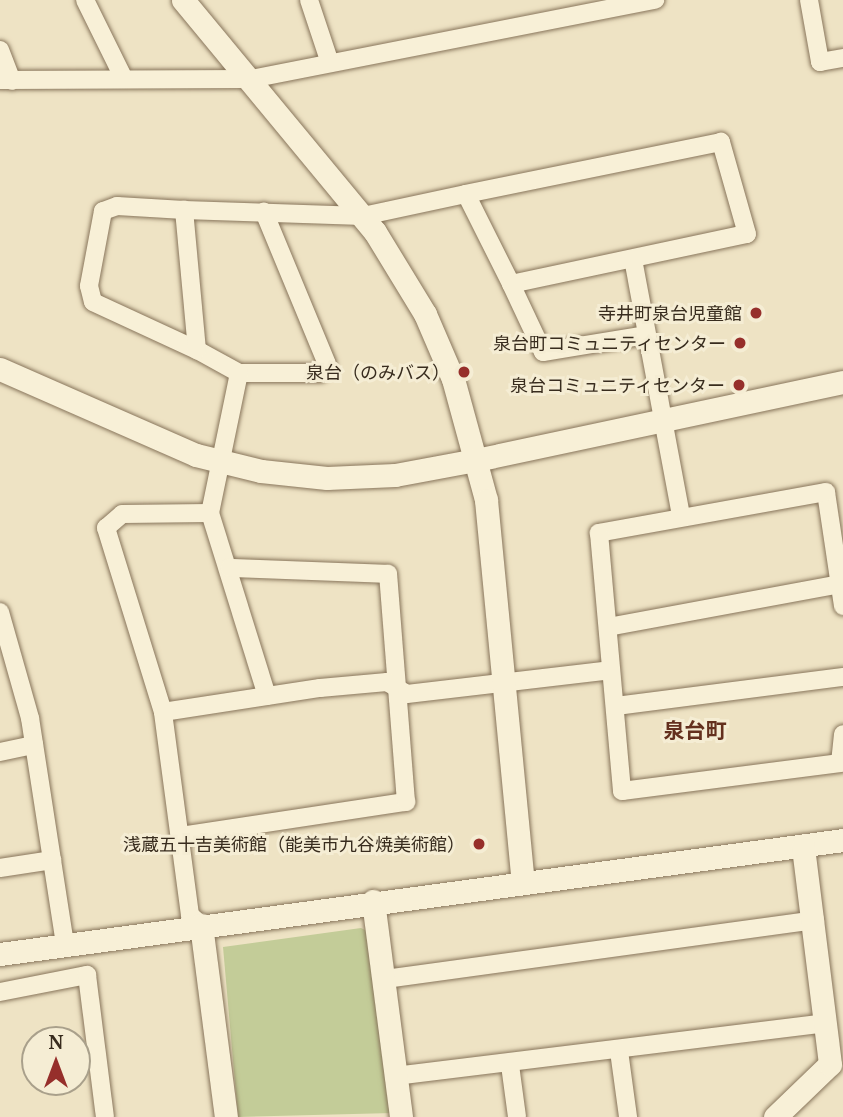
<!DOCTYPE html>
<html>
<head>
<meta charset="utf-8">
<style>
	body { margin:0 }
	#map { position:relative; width:843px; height:1117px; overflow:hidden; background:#eee3c4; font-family:"Noto Serif","Noto Sans JP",serif }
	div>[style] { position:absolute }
	.green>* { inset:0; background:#c3cc98 }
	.roads { filter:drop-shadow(0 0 2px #88755b) drop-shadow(0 0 2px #88755b) }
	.minor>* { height:18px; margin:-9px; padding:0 9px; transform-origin:9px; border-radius:9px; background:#f8f0d7 }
	.tertiary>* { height:23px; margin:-11.5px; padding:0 11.5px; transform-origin:11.5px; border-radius:11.5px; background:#f8f0d7 }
	.dots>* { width:19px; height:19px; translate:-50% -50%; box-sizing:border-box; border:4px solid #f5edd4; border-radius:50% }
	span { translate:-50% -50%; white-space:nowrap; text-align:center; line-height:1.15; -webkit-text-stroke:6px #f5edd4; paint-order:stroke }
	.poi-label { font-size:18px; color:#382c1e }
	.right { translate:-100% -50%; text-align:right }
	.quarter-label { font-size:21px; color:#64301e; font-weight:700 }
	.north { position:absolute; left:21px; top:1026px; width:70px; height:70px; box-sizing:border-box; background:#f5edd4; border:2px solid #a9a08b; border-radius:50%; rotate:0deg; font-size:19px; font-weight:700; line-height:28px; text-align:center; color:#382c1e }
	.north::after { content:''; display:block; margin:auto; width:24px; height:32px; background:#962f2b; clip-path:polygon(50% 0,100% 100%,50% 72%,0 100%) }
</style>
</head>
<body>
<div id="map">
	<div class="green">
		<div style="clip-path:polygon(361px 928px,367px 931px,393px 1113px,238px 1117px,223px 947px)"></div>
	</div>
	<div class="roads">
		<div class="minor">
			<div style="left:85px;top:0;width:88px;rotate:63.7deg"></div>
			<div style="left:309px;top:0;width:66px;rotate:71.6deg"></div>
			<div style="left:809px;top:0;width:63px;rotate:79.9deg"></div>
			<div style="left:820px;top:62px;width:23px;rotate:-10deg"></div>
			<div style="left:0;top:50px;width:33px;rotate:69deg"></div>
			<div style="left:0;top:80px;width:251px;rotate:-0.2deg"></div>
			<div style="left:251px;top:79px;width:412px;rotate:-11.1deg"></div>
			<div style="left:184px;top:210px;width:67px;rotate:-176.6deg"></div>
			<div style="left:117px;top:206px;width:15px;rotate:160deg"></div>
			<div style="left:103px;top:211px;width:76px;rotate:100.6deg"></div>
			<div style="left:89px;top:286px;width:16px;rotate:76deg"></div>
			<div style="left:93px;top:302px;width:115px;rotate:24.8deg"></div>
			<div style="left:633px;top:259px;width:261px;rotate:79.4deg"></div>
			<div style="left:511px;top:284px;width:75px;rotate:64.8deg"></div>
			<div style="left:543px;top:352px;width:104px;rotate:-9.4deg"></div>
			<div style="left:239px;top:373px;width:81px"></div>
			<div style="left:320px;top:373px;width:11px;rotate:-52deg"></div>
			<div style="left:327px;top:364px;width:165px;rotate:-112.5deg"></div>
			<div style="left:843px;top:606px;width:115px;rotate:-98.5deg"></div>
			<div style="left:826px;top:492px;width:231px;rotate:169.8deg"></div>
			<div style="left:599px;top:533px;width:259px;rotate:84.9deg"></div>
			<div style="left:622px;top:791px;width:220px;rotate:-7.3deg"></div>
			<div style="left:840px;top:763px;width:29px;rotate:-84deg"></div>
			<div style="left:0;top:612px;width:110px;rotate:74.2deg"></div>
			<div style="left:30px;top:718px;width:229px;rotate:81.2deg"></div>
			<div style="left:608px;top:627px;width:237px;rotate:-10.5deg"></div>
			<div style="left:267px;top:696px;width:192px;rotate:-107.3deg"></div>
			<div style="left:210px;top:513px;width:143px;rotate:-78.3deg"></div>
			<div style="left:239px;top:373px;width:48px;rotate:-151.3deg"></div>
			<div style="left:197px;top:350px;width:141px;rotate:-95.3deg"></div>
			<div style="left:184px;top:210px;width:179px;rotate:1.9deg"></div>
			<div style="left:363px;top:216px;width:105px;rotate:-12.1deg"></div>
			<div style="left:466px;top:194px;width:101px;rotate:63.4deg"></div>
			<div style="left:511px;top:284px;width:241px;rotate:-12deg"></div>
			<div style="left:747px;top:234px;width:96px;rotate:-105.8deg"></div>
			<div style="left:721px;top:142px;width:260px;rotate:168.5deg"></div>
			<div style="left:616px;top:706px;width:229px;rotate:-7.3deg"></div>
			<div style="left:163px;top:712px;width:193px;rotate:-107.2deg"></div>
			<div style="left:106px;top:528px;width:21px;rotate:-41deg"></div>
			<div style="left:122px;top:514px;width:88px;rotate:-0.7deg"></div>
			<div style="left:0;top:752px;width:35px;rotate:-12deg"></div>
			<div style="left:180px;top:836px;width:229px;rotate:-8.6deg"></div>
			<div style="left:406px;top:802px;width:229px;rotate:-94.5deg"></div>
			<div style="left:388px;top:574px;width:159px;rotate:-177.8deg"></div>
			<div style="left:0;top:868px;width:53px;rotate:-8.7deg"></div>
			<div style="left:201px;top:925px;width:15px;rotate:-138deg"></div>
			<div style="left:190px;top:915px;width:205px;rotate:-97.6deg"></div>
			<div style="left:163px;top:712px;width:159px;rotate:-8.7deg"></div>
			<div style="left:320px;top:688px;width:67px;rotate:-5.1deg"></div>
			<div style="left:387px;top:682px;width:23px;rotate:31deg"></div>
			<div style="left:407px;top:694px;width:204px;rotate:-6.7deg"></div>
			<div style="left:385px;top:979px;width:434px;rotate:-7.8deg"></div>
			<div style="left:0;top:992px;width:89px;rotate:-11.1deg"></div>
			<div style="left:87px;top:975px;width:143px;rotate:82.8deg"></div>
			<div style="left:619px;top:1051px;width:67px;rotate:82.2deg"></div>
			<div style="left:510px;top:1065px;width:52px;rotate:82.3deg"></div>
			<div style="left:395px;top:1076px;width:435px;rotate:-7deg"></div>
		</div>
		<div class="tertiary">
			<div style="left:183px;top:0;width:301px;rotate:50.4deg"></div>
			<div style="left:375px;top:232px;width:96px;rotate:58.6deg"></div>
			<div style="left:425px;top:314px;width:71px;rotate:66.7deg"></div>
			<div style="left:453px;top:379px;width:125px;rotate:74.7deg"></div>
			<div style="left:486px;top:500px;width:383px;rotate:84.5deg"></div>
			<div style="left:0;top:369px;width:214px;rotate:23.7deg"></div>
			<div style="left:196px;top:455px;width:67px;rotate:13.8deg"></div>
			<div style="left:261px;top:471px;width:66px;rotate:6.1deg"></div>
			<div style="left:327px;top:478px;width:68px;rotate:-2.5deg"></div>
			<div style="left:395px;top:475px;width:82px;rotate:-10.5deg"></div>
			<div style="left:476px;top:460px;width:375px;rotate:-12deg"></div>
			<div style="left:373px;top:901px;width:218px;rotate:82.6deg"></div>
			<div style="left:201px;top:925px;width:194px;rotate:82.6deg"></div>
			<div style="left:0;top:954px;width:851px;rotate:-7.7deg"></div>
			<div style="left:775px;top:1117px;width:76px;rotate:-43.9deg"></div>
			<div style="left:830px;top:1064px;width:220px;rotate:-97.1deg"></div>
		</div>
	</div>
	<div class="dots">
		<div style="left:756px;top:313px;background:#962f2b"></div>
		<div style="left:740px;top:343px;background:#962f2b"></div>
		<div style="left:464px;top:372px;background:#962f2b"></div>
		<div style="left:739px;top:385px;background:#962f2b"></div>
		<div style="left:479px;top:844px;background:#962f2b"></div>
	</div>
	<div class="poi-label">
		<span class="right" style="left:742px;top:313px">寺井町泉台児童館</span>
		<span class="right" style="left:726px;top:343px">泉台町コミュニティセンター</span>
		<span class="right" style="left:450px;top:372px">泉台（のみバス）</span>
		<span class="right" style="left:725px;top:385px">泉台コミュニティセンター</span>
		<span class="right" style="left:465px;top:844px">浅蔵五十吉美術館（能美市九谷焼美術館）</span>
	</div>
	<div class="quarter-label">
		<span style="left:695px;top:730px">泉台町</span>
	</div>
	<div class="north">N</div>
</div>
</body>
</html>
